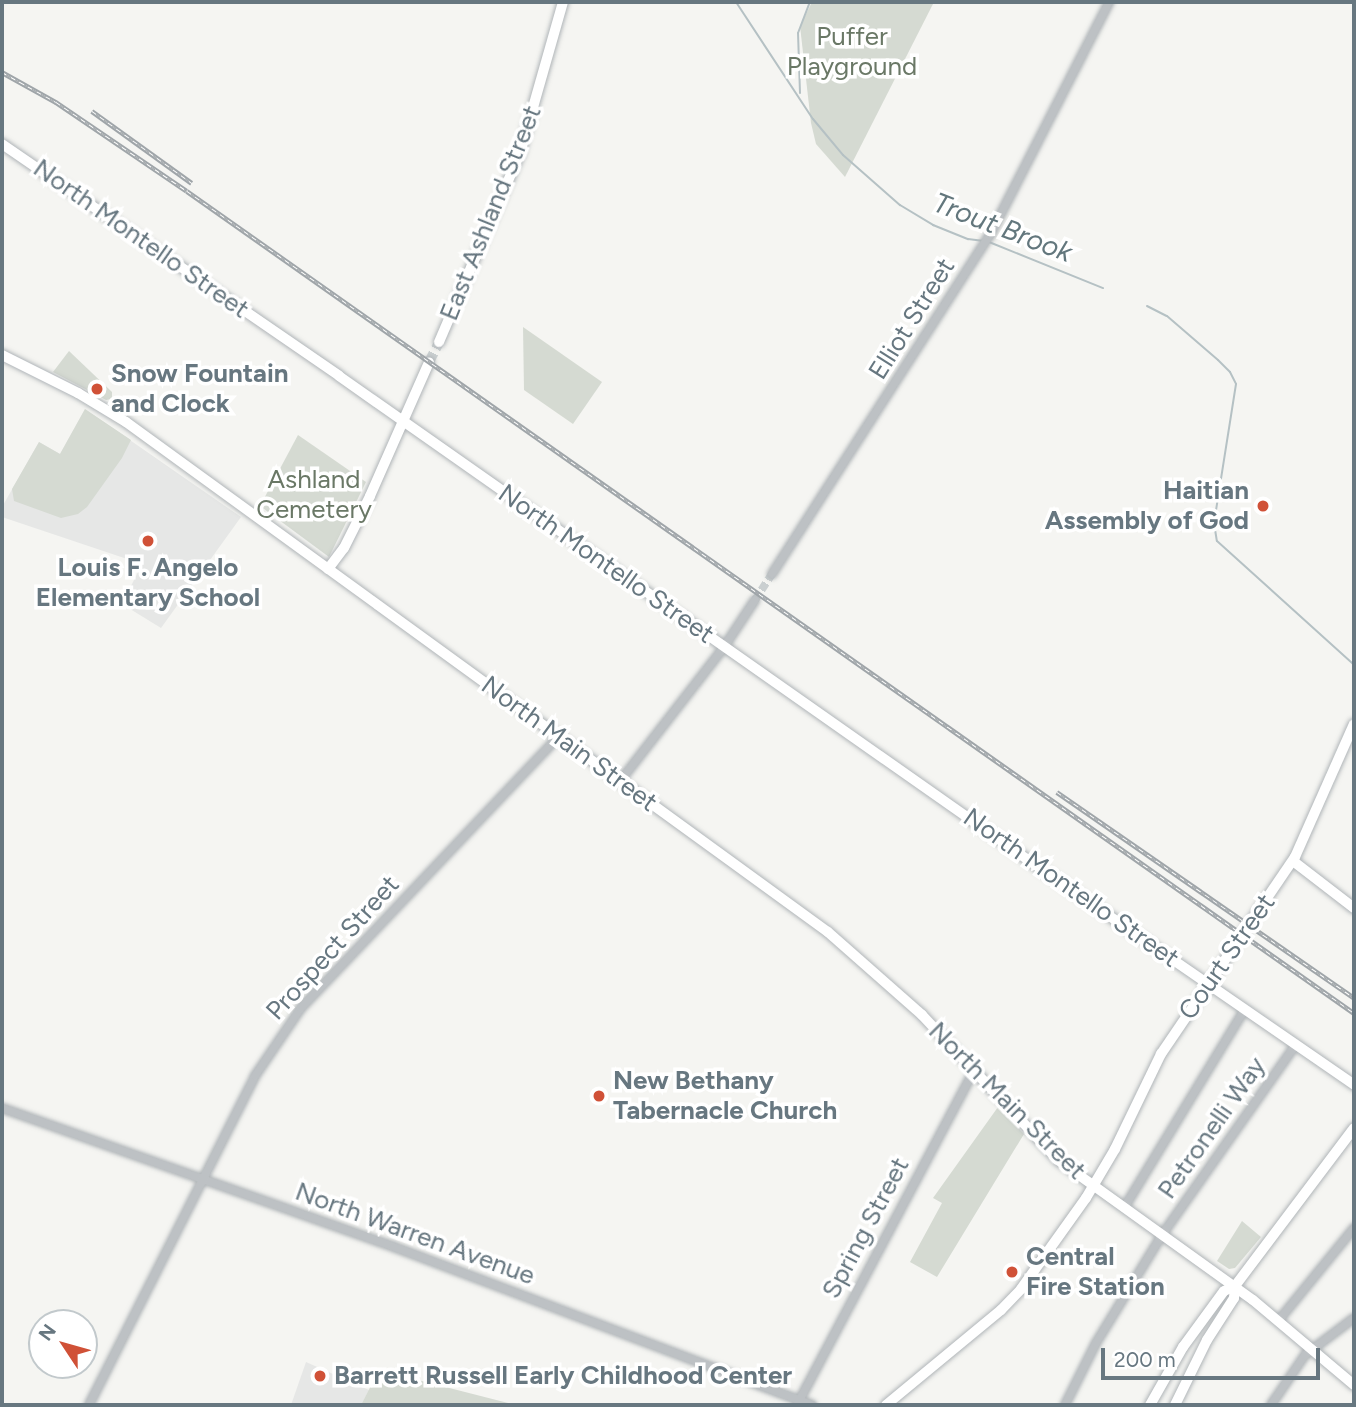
<!DOCTYPE html>
<html>
<head>
<meta charset="utf-8">
<style>
	body { margin:0 }
	#map { position:relative; width:1356px; height:1407px; overflow:hidden; background:#f5f5f2; font-family:Figtree,sans-serif }
	div>[style] { position:absolute }
	.built>* { inset:0; background:#e6e7e6 }
	.green>* { inset:0; background:#d5dad2 }
	.stream>* { height:2px; margin:-1px; padding:0 1px; transform-origin:1px; border-radius:1px; background:#b5c1c4 }
	.minor-tunnel>* { height:8px; margin-top:-4px; transform-origin:0; background:repeating-linear-gradient(90deg,#cacfd0 0 8px,transparent 0 12px) }
	.major-tunnel>* { height:10px; margin-top:-5px; transform-origin:0; background:repeating-linear-gradient(90deg,#cacfd0 0 10px,transparent 0 15px) }
	.roads { filter:drop-shadow(0 0 2px #b0b5b8) drop-shadow(0 0 2px #b0b5b8) }
	.minor>* { height:8px; margin:-4px; padding:0 4px; transform-origin:4px; border-radius:4px; background:#bdc1c4 }
	.major>* { height:10px; margin:-5px; padding:0 5px; transform-origin:5px; border-radius:5px; background:#fff }
	.rail>* { height:4.5px; margin-top:-2.25px; transform-origin:0; background:repeating-linear-gradient(90deg,#fff 0 5px,#9fa5a9 0 10px); box-sizing:border-box; border-block:2px solid #9fa5a9 }
	.dots>* { width:19px; height:19px; translate:-50% -50%; box-sizing:border-box; border:4px solid #fff; border-radius:50% }
	span { translate:-50% -50%; white-space:nowrap; text-align:center; line-height:1.15; -webkit-text-stroke:7px #fff; paint-order:stroke }
	.park-label { font-size:26px; color:#6a7866 }
	.street-label { font-size:26px; color:#677780 }
	.poi-label { font-size:26px; color:#677780; font-weight:700 }
	.left { translate:0 -50%; text-align:left }
	.right { translate:-100% -50%; text-align:right }
	.water-label { font-size:28px; color:#63777d; font-style:italic }
	.frame { position:absolute; inset:0; border:4px solid #677780; pointer-events:none }
	.north { position:absolute; left:28px; top:1309px; width:70px; height:70px; box-sizing:border-box; background:#fff; border:2px solid #c2c9cc; border-radius:50%; rotate:306deg; font-size:19px; font-weight:700; line-height:28px; text-align:center; color:#677780 }
	.north::after { content:''; display:block; margin:auto; width:24px; height:32px; background:#d05137; clip-path:polygon(50% 0,100% 100%,50% 72%,0 100%) }
	.scale { position:absolute; left:1101px; top:1348px; width:219px; height:32px; box-sizing:border-box; border:4px solid #677780; border-top:0; padding-left:9px; font-size:21px; line-height:24px; white-space:nowrap; color:#677780; -webkit-text-stroke:5px #fff; paint-order:stroke }
</style>
</head>
<body>
<div id="map">
	<div class="built">
		<div style="clip-path:polygon(85px 409px,241px 517px,161px 628px,122px 604px,142px 564px,2px 517px,2px 507px,39px 442px,60px 454px)"></div>
		<div style="clip-path:polygon(306px 1362px,369px 1390px,361px 1405px,291px 1405px)"></div>
	</div>
	<div class="green">
		<div style="clip-path:polygon(812px 2px,934px 2px,845px 177px,816px 144px,811px 123px,800px 26px)"></div>
		<div style="clip-path:polygon(523px 327px,602px 382px,573px 424px,524px 390px)"></div>
		<div style="clip-path:polygon(69px 351px,112px 392px,112px 399px,106px 400px,53px 372px)"></div>
		<div style="clip-path:polygon(85px 409px,131px 440px,122px 458px,87px 507px,78px 514px,61px 518px,14px 501px,12px 489px,39px 442px,60px 454px)"></div>
		<div style="clip-path:polygon(298px 435px,366px 482px,329px 557px,260px 506px)"></div>
		<div style="clip-path:polygon(998px 1107px,1024px 1134px,937px 1277px,910px 1262px,942px 1203px,933px 1198px)"></div>
		<div style="clip-path:polygon(1242px 1221px,1261px 1237px,1235px 1268px,1229px 1269px,1217px 1261px)"></div>
		<div style="clip-path:polygon(379px 1370px,516px 1405px,361px 1405px)"></div>
	</div>
	<div class="stream">
		<div style="left:736px;top:2px;width:140px;rotate:56.7deg"></div>
		<div style="left:813px;top:119px;width:47px;rotate:50.2deg"></div>
		<div style="left:843px;top:155px;width:76px;rotate:41.3deg"></div>
		<div style="left:900px;top:205px;width:39px;rotate:31deg"></div>
		<div style="left:933px;top:225px;width:38px;rotate:22deg"></div>
		<div style="left:968px;top:239px;width:16px;rotate:7deg"></div>
		<div style="left:800px;top:93px;width:60px;rotate:-91.9deg"></div>
		<div style="left:798px;top:33px;width:33px;rotate:-69deg"></div>
		<div style="left:989px;top:242px;width:123px;rotate:22deg"></div>
		<div style="left:1147px;top:306px;width:22px;rotate:27deg"></div>
		<div style="left:1167px;top:316px;width:67px;rotate:40.8deg"></div>
		<div style="left:1218px;top:360px;width:17px;rotate:45deg"></div>
		<div style="left:1230px;top:372px;width:13px;rotate:63deg"></div>
		<div style="left:1236px;top:384px;width:141px;rotate:99deg"></div>
		<div style="left:1214px;top:523px;width:18px;rotate:81deg"></div>
		<div style="left:1217px;top:541px;width:185px;rotate:42.1deg"></div>
	</div>
	<div class="minor-tunnel">
		<div style="left:755px;top:600px;width:31px;rotate:-57deg"></div>
	</div>
	<div class="major-tunnel">
		<div style="left:429px;top:362px;width:22px;rotate:-63deg"></div>
	</div>
	<div class="roads">
		<div class="minor">
			<div style="left:772px;top:574px;width:403px;rotate:-57.3deg"></div>
			<div style="left:990px;top:235px;width:262px;rotate:-62.9deg"></div>
			<div style="left:621px;top:780px;width:168px;rotate:-52.2deg"></div>
			<div style="left:724px;top:647px;width:56px;rotate:-56.6deg"></div>
			<div style="left:2px;top:1108px;width:416px;rotate:19.5deg"></div>
			<div style="left:394px;top:1247px;width:447px;rotate:20.7deg"></div>
			<div style="left:1124px;top:1208px;width:233px;rotate:-58.7deg"></div>
			<div style="left:1279px;top:1320px;width:119px;rotate:-50.8deg"></div>
			<div style="left:798px;top:1403px;width:376px;rotate:-62.1deg"></div>
			<div style="left:89px;top:1405px;width:369px;rotate:-63.2deg"></div>
			<div style="left:255px;top:1076px;width:82px;rotate:-55.9deg"></div>
			<div style="left:301px;top:1008px;width:373px;rotate:-46.5deg"></div>
			<div style="left:1065px;top:1405px;width:69px;rotate:-63.4deg"></div>
			<div style="left:1096px;top:1343px;width:127px;rotate:-58.6deg"></div>
			<div style="left:1162px;top:1235px;width:233px;rotate:-54.9deg"></div>
			<div style="left:1271px;top:1405px;width:60px;rotate:-55.8deg"></div>
			<div style="left:1305px;top:1355px;width:61px;rotate:-37.1deg"></div>
		</div>
		<div class="major">
			<div style="left:2px;top:144px;width:409px;rotate:34.5deg"></div>
			<div style="left:339px;top:376px;width:833px;rotate:35.08deg"></div>
			<div style="left:1021px;top:855px;width:405px;rotate:34.6deg"></div>
			<div style="left:439px;top:342px;width:206px;rotate:-66.8deg"></div>
			<div style="left:520px;top:153px;width:157px;rotate:-74.1deg"></div>
			<div style="left:2px;top:355px;width:85px;rotate:26.6deg"></div>
			<div style="left:78px;top:393px;width:56px;rotate:31.1deg"></div>
			<div style="left:126px;top:422px;width:868px;rotate:36deg"></div>
			<div style="left:828px;top:932px;width:125px;rotate:41.4deg"></div>
			<div style="left:922px;top:1015px;width:199px;rotate:46.8deg"></div>
			<div style="left:1058px;top:1160px;width:240px;rotate:35.7deg"></div>
			<div style="left:1253px;top:1300px;width:132px;rotate:40.1deg"></div>
			<div style="left:328px;top:569px;width:26px;rotate:-53deg"></div>
			<div style="left:344px;top:548px;width:58px;rotate:-63.4deg"></div>
			<div style="left:370px;top:496px;width:146px;rotate:-66.2deg"></div>
			<div style="left:1293px;top:861px;width:77px;rotate:37.6deg"></div>
			<div style="left:886px;top:1405px;width:149px;rotate:-39.6deg"></div>
			<div style="left:1001px;top:1310px;width:29px;rotate:-46deg"></div>
			<div style="left:1021px;top:1289px;width:112px;rotate:-54.5deg"></div>
			<div style="left:1086px;top:1198px;width:57px;rotate:-59.4deg"></div>
			<div style="left:1115px;top:1149px;width:106px;rotate:-64.2deg"></div>
			<div style="left:1161px;top:1054px;width:238px;rotate:-55.8deg"></div>
			<div style="left:1295px;top:857px;width:145px;rotate:-66.1deg"></div>
			<div style="left:1150px;top:1405px;width:67px;rotate:-60.4deg"></div>
			<div style="left:1183px;top:1347px;width:69px;rotate:-53.8deg"></div>
			<div style="left:1224px;top:1291px;width:12px;rotate:-24deg"></div>
			<div style="left:1235px;top:1286px;width:198px;rotate:-53deg"></div>
			<div style="left:1175px;top:1405px;width:72px;rotate:-63.8deg"></div>
			<div style="left:1207px;top:1340px;width:50px;rotate:-57.3deg"></div>
			<div style="left:1234px;top:1298px;width:12px;rotate:-85deg"></div>
		</div>
	</div>
	<div class="rail">
		<div style="left:2px;top:72px;width:62px;rotate:29.1deg"></div>
		<div style="left:56px;top:102px;width:158px;rotate:34.2deg"></div>
		<div style="left:187px;top:191px;width:1427px;rotate:35.16deg"></div>
		<div style="left:92px;top:111px;width:123px;rotate:35.8deg"></div>
		<div style="left:1057px;top:792px;width:361px;rotate:34.7deg"></div>
	</div>
	<div class="dots">
		<div style="left:97px;top:389px;background:#d05137"></div>
		<div style="left:1263px;top:506px;background:#d05137"></div>
		<div style="left:148px;top:541px;background:#d05137"></div>
		<div style="left:599px;top:1096px;background:#d05137"></div>
		<div style="left:1012px;top:1272px;background:#d05137"></div>
		<div style="left:320px;top:1376px;background:#d05137"></div>
	</div>
	<div class="park-label">
		<span style="left:852px;top:52px">Puffer<br>Playground</span>
		<span style="left:314px;top:495px">Ashland<br>Cemetery</span>
	</div>
	<div class="street-label">
		<span style="left:491px;top:213px;rotate:-68deg">East Ashland Street</span>
		<span style="left:141px;top:239px;rotate:35deg">North Montello Street</span>
		<span style="left:912px;top:319px;rotate:-58deg">Elliot Street</span>
		<span style="left:606px;top:564px;rotate:35deg">North Montello Street</span>
		<span style="left:569px;top:744px;rotate:36deg">North Main Street</span>
		<span style="left:1071px;top:888px;rotate:35deg">North Montello Street</span>
		<span style="left:333px;top:948px;rotate:-48deg">Prospect Street</span>
		<span style="left:1227px;top:957px;rotate:-55deg">Court Street</span>
		<span style="left:1007px;top:1101px;rotate:45deg">North Main Street</span>
		<span style="left:1212px;top:1128px;rotate:-55deg">Petronelli Way</span>
		<span style="left:866px;top:1228px;rotate:-62deg">Spring Street</span>
		<span style="left:415px;top:1234px;rotate:20deg">North Warren Avenue</span>
	</div>
	<div class="poi-label">
		<span class="left" style="left:111px;top:389px">Snow Fountain<br>and Clock</span>
		<span class="right" style="left:1249px;top:506px">Haitian<br>Assembly of God</span>
		<span style="left:148px;top:583px">Louis F. Angelo<br>Elementary School</span>
		<span class="left" style="left:613px;top:1096px">New Bethany<br>Tabernacle Church</span>
		<span class="left" style="left:1026px;top:1272px">Central<br>Fire Station</span>
		<span class="left" style="left:334px;top:1376px">Barrett Russell Early Childhood Center</span>
	</div>
	<div class="water-label">
		<span style="left:1003px;top:227px;rotate:21deg">Trout Brook</span>
	</div>
	<div class="frame"></div>
	<div class="north">N</div>
	<div class="scale">200 m</div>
</div>
</body>
</html>
